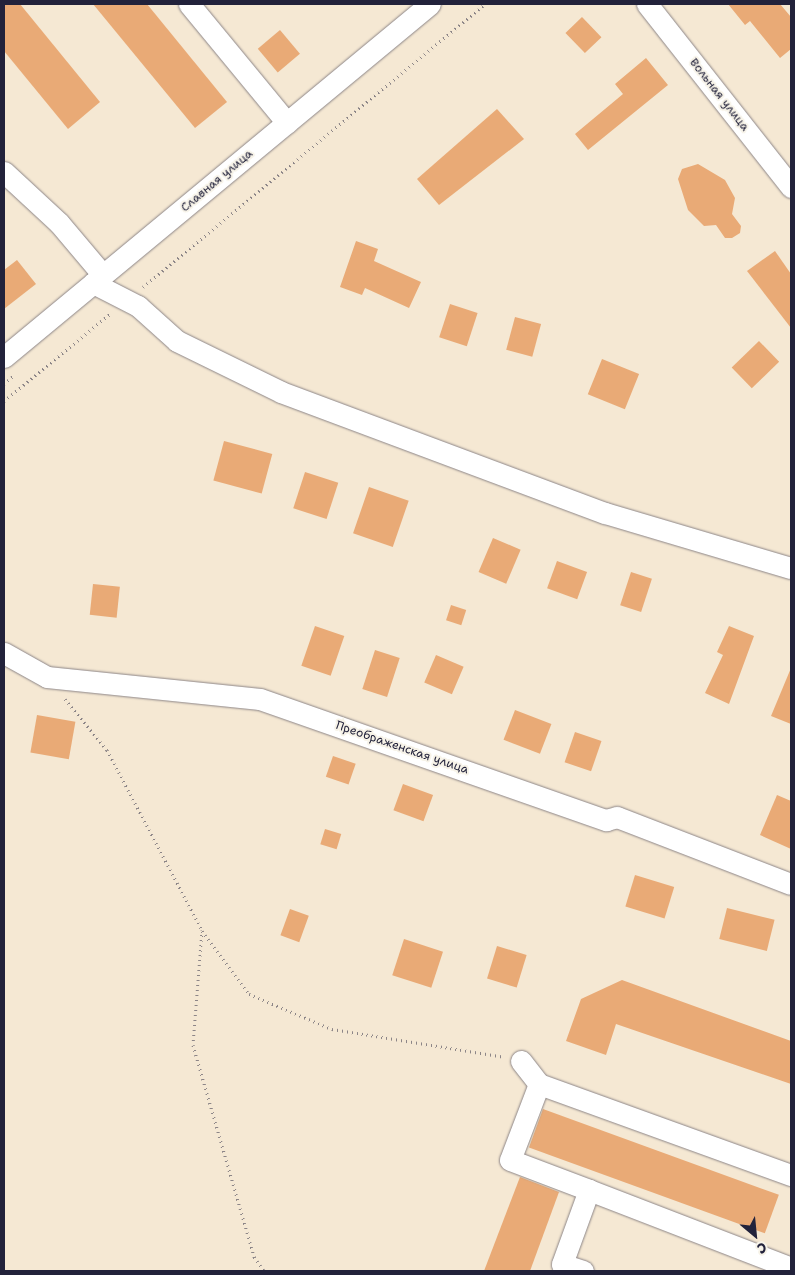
<!DOCTYPE html>
<html>
<head>
<meta charset="utf-8">
<style>
	body { margin:0 }
	#map { position:relative; width:795px; height:1275px; overflow:hidden; background:#f5e8d3; font-family:"Shantell Sans",sans-serif }
	div>[style] { position:absolute }
	.building>* { inset:0; background:#e9aa76; transform-origin:0 0 }
	.path>* { height:3px; margin-top:-1.5px; transform-origin:0; background:repeating-linear-gradient(90deg,#8c8587 0 1px,transparent 0 5px) }
	.roads { filter:drop-shadow(0 0 1px #8c8587) drop-shadow(0 0 1px #8c8587) }
	.minor>* { height:21px; margin:-10.5px; padding:0 10.5px; transform-origin:10.5px; border-radius:10.5px; background:#fff }
	span { translate:-50% -50%; white-space:nowrap; text-align:center; line-height:1.15; -webkit-text-stroke:4px #f7f3e8; paint-order:stroke }
	.street-label { font-size:12px; color:#22223b }
	.frame { position:absolute; inset:0; border:5px solid #22223b; pointer-events:none }
	.north { position:absolute; left:730px; top:1210px; width:50px; height:50px; -webkit-text-stroke:4px #f7f3e8; paint-order:stroke; rotate:152deg; font-size:14px; font-weight:700; line-height:20px; text-align:center; color:#22223b }
	.north::after { content:''; display:block; margin:auto; width:18px; height:22px; background:#22223b; clip-path:polygon(50% 0,100% 100%,50% 72%,0 100%) }
</style>
</head>
<body>
<div id="map">
	<div class="building">
		<div style="clip-path:polygon(4px 4px,20px 4px,100px 102px,68px 129px,4px 51px)"></div>
		<div style="clip-path:polygon(93px 4px,147px 4px,227px 102px,195px 128px)"></div>
		<div style="clip-path:polygon(728px 4px,780px 4px,791px 17px,791px 49px,780px 58px,750px 21px,745px 25px)"></div>
		<div style="left:582px;top:17px;width:28px;height:23px;rotate:46deg"></div>
		<div style="left:280px;top:30px;width:31px;height:29px;rotate:50deg"></div>
		<div style="clip-path:polygon(646px 58px,668px 85px,588px 150px,575px 134px,623px 94px,615px 84px)"></div>
		<div style="clip-path:polygon(497px 109px,524px 139px,439px 205px,417px 179px)"></div>
		<div style="clip-path:polygon(698px 164px,725px 180px,735px 198px,732px 214px,741px 226px,740px 233px,732px 238px,725px 238px,716px 225px,704px 226px,688px 210px,678px 179px,682px 169px)"></div>
		<div style="clip-path:polygon(356px 241px,378px 249px,374px 261px,421px 282px,409px 308px,365px 288px,362px 295px,340px 287px)"></div>
		<div style="clip-path:polygon(775px 251px,791px 274px,791px 328px,747px 271px)"></div>
		<div style="clip-path:polygon(17px 260px,36px 284px,4px 309px,4px 270px)"></div>
		<div style="left:450px;top:304px;width:29px;height:35px;rotate:18deg"></div>
		<div style="left:515px;top:317px;width:27px;height:34px;rotate:15deg"></div>
		<div style="left:759px;top:341px;width:29px;height:38px;rotate:46deg"></div>
		<div style="left:602px;top:359px;width:40px;height:38px;rotate:22deg"></div>
		<div style="left:224px;top:441px;width:50px;height:41px;rotate:15deg"></div>
		<div style="left:305px;top:472px;width:35px;height:38px;rotate:18deg"></div>
		<div style="left:369px;top:487px;width:42px;height:49px;rotate:19deg"></div>
		<div style="left:493px;top:538px;width:30px;height:37px;rotate:23deg"></div>
		<div style="left:557px;top:561px;width:32px;height:29px;rotate:20deg"></div>
		<div style="left:631px;top:572px;width:22px;height:35px;rotate:18deg"></div>
		<div style="left:93px;top:584px;width:27px;height:31px;rotate:6deg"></div>
		<div style="left:451px;top:605px;width:16px;height:16px;rotate:18deg"></div>
		<div style="left:315px;top:626px;width:31px;height:42px;rotate:19deg"></div>
		<div style="clip-path:polygon(729px 626px,754px 636px,729px 704px,705px 693px,723px 655px,717px 652px)"></div>
		<div style="left:375px;top:650px;width:26px;height:41px;rotate:18deg"></div>
		<div style="left:436px;top:655px;width:30px;height:30px;rotate:23deg"></div>
		<div style="clip-path:polygon(791px 668px,791px 724px,771px 716px)"></div>
		<div style="left:515px;top:710px;width:39px;height:32px;rotate:21deg"></div>
		<div style="left:37px;top:715px;width:39px;height:38px;rotate:10deg"></div>
		<div style="left:575px;top:732px;width:28px;height:32px;rotate:19deg"></div>
		<div style="left:333px;top:756px;width:24px;height:22px;rotate:19deg"></div>
		<div style="left:403px;top:784px;width:32px;height:28px;rotate:20deg"></div>
		<div style="clip-path:polygon(777px 795px,791px 801px,791px 849px,760px 835px)"></div>
		<div style="left:325px;top:829px;width:17px;height:16px;rotate:17deg"></div>
		<div style="left:635px;top:875px;width:41px;height:33px;rotate:17deg"></div>
		<div style="left:727px;top:908px;width:49px;height:32px;rotate:14deg"></div>
		<div style="left:290px;top:909px;width:20px;height:28px;rotate:20deg"></div>
		<div style="left:404px;top:939px;width:41px;height:38px;rotate:18deg"></div>
		<div style="left:497px;top:946px;width:31px;height:34px;rotate:17deg"></div>
		<div style="clip-path:polygon(622px 980px,791px 1041px,791px 1084px,616px 1024px,606px 1055px,566px 1041px,581px 999px)"></div>
		<div style="left:543px;top:1109px;width:251px;height:41px;rotate:20deg"></div>
		<div style="clip-path:polygon(520px 1177px,559px 1192px,530px 1271px,484px 1271px)"></div>
	</div>
	<div class="path">
		<div style="left:143px;top:287px;width:444px;rotate:-39.6deg"></div>
		<div style="left:4px;top:384px;width:13px;rotate:-42deg"></div>
		<div style="left:4px;top:401px;width:139px;rotate:-39.4deg"></div>
		<div style="left:65px;top:699px;width:66px;rotate:50.5deg"></div>
		<div style="left:107px;top:750px;width:204px;rotate:62.2deg"></div>
		<div style="left:202px;top:930px;width:115px;rotate:94.5deg"></div>
		<div style="left:193px;top:1045px;width:221px;rotate:73.9deg"></div>
		<div style="left:254px;top:1257px;width:17px;rotate:54deg"></div>
		<div style="left:202px;top:931px;width:79px;rotate:53.3deg"></div>
		<div style="left:249px;top:994px;width:90px;rotate:22.9deg"></div>
		<div style="left:332px;top:1029px;width:174px;rotate:9.2deg"></div>
	</div>
	<div class="roads">
		<div class="minor">
			<div style="left:189px;top:4px;width:154px;rotate:50.5deg"></div>
			<div style="left:647px;top:4px;width:233px;rotate:51.8deg"></div>
			<div style="left:4px;top:172px;width:75px;rotate:42.8deg"></div>
			<div style="left:59px;top:223px;width:68px;rotate:49.8deg"></div>
			<div style="left:93px;top:283px;width:51px;rotate:27.1deg"></div>
			<div style="left:138px;top:306px;width:52px;rotate:41.9deg"></div>
			<div style="left:177px;top:341px;width:116px;rotate:26.1deg"></div>
			<div style="left:281px;top:392px;width:346px;rotate:20.5deg"></div>
			<div style="left:605px;top:513px;width:194px;rotate:16.5deg"></div>
			<div style="left:4px;top:357px;width:553px;rotate:-39.65deg"></div>
			<div style="left:4px;top:653px;width:49px;rotate:29.2deg"></div>
			<div style="left:47px;top:677px;width:214px;rotate:5.9deg"></div>
			<div style="left:260px;top:699px;width:367px;rotate:19.3deg"></div>
			<div style="left:606px;top:820px;width:11px;rotate:-15deg"></div>
			<div style="left:617px;top:817px;width:186px;rotate:21.1deg"></div>
			<div style="left:521px;top:1061px;width:29px;rotate:52deg"></div>
			<div style="left:539px;top:1084px;width:268px;rotate:19.9deg"></div>
			<div style="left:539px;top:1084px;width:81px;rotate:110.9deg"></div>
			<div style="left:510px;top:1160px;width:85px;rotate:20.8deg"></div>
			<div style="left:583px;top:1271px;width:22px;rotate:-162deg"></div>
			<div style="left:562px;top:1264px;width:79px;rotate:-70deg"></div>
			<div style="left:589px;top:1190px;width:217px;rotate:21.1deg"></div>
		</div>
	</div>
	<div class="street-label">
		<span style="left:719px;top:95px;rotate:52deg">Вольная улица</span>
		<span style="left:217px;top:181px;rotate:-40deg">Славная улица</span>
		<span style="left:402px;top:748px;rotate:19deg">Преображенская улица</span>
	</div>
	<div class="frame"></div>
	<div class="north">С</div>
</div>
</body>
</html>
